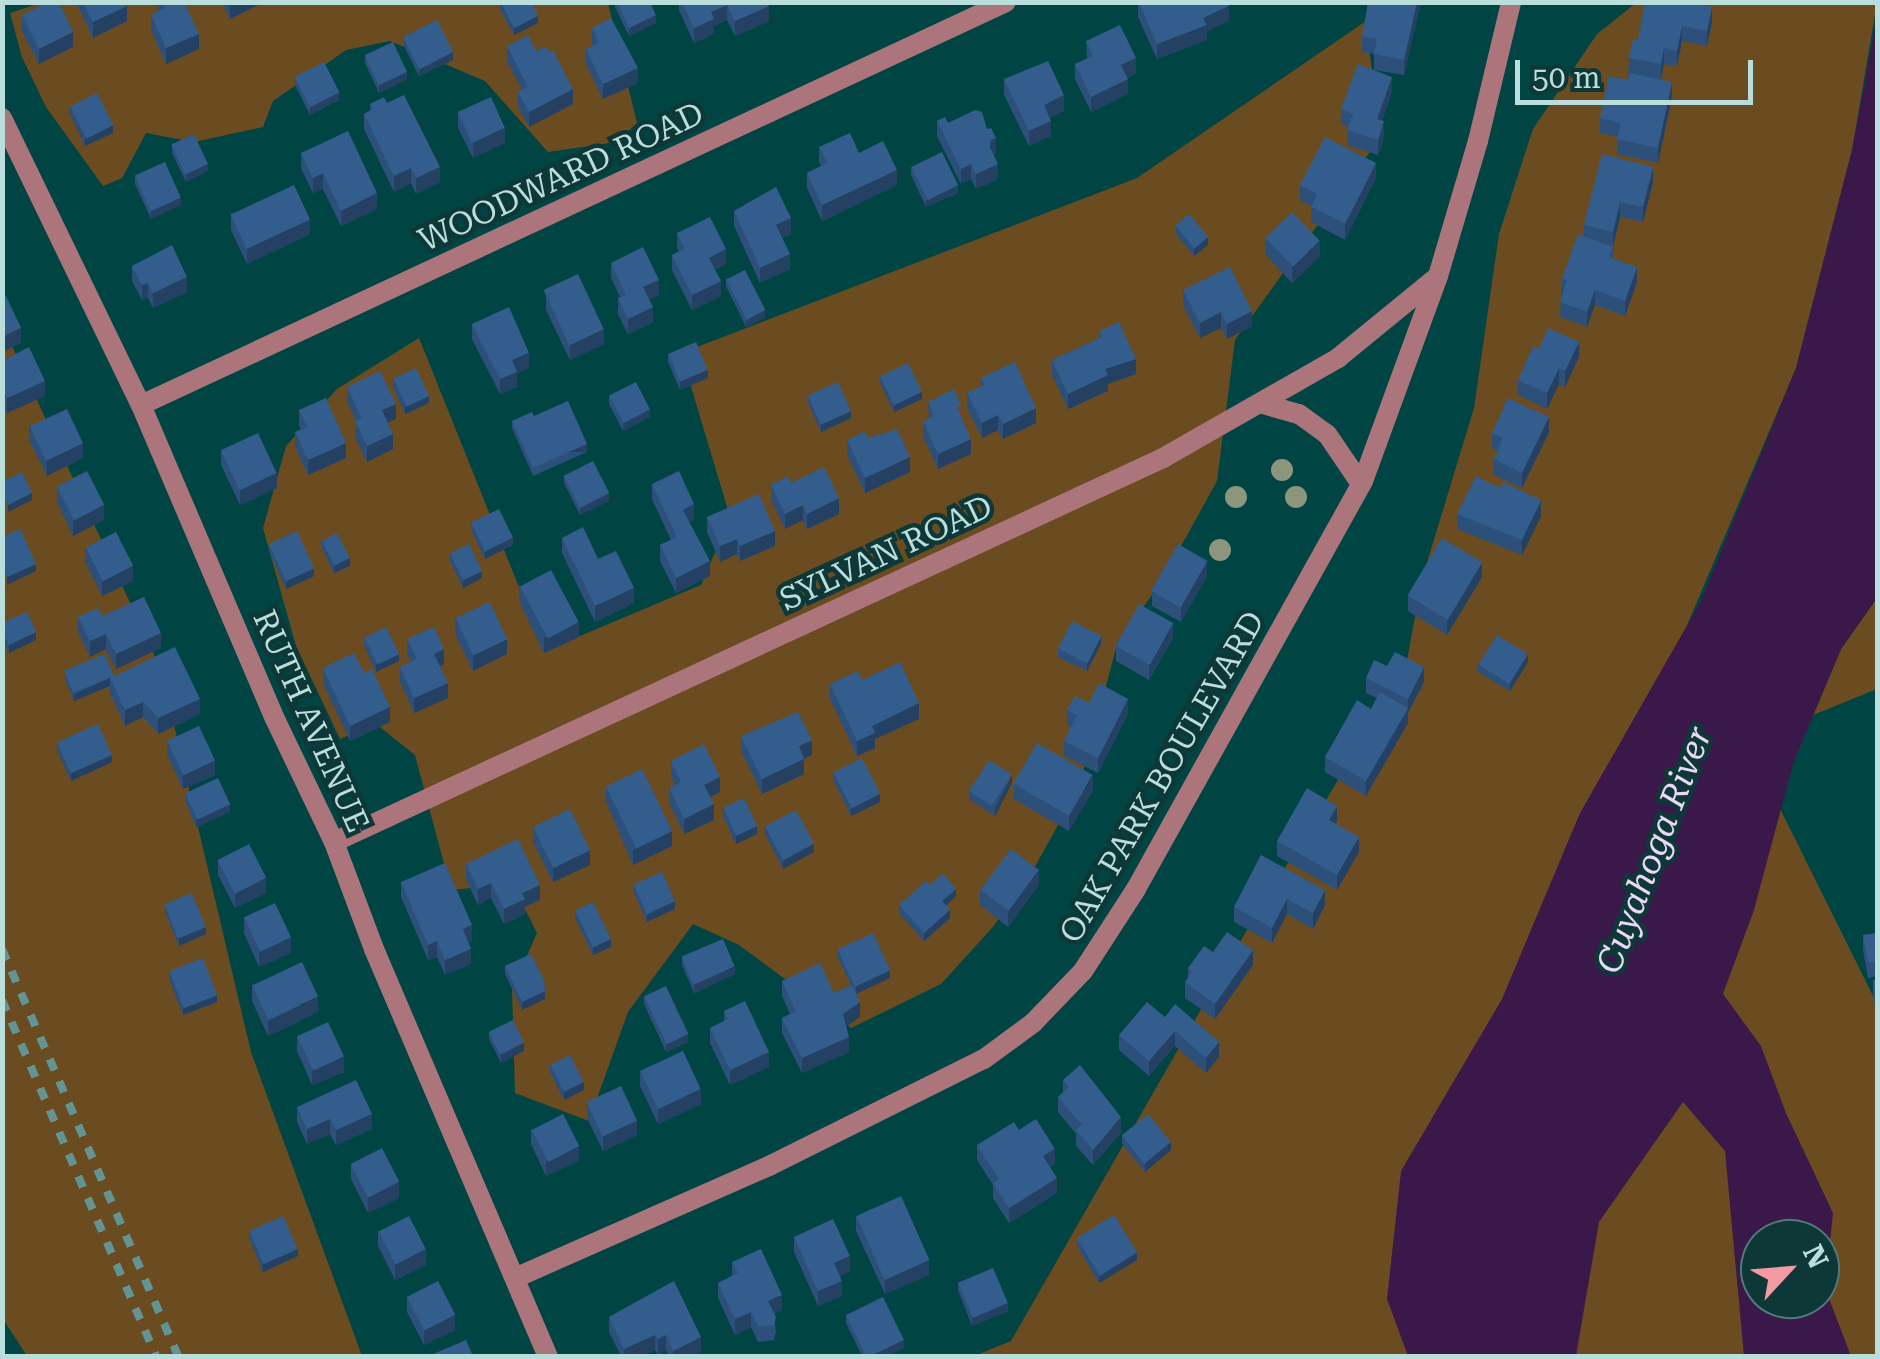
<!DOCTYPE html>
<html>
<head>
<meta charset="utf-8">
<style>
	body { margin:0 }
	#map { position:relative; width:1880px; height:1359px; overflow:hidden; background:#004544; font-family:"Roboto Serif",serif }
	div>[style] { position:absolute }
	.green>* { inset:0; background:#6b4c21 }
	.water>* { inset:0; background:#3a194a }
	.minor>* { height:20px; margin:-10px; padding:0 10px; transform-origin:10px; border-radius:10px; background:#ab757b }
	.rail>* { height:8px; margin-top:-4px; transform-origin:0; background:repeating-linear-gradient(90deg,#619493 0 12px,transparent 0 24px) }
	.trees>* { width:22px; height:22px; margin:-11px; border-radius:50%; background:#8c967d }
	.wall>* { inset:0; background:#2c5079 }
	.shaded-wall>* { inset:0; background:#244163; transform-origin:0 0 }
	.building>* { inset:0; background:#335d8d; transform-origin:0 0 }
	span { translate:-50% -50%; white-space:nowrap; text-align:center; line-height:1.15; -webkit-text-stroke:9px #0d3837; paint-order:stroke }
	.street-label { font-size:32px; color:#badedc }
	.water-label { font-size:35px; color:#ebd7f7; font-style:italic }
	.frame { position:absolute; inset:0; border:5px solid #badedc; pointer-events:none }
	.north { position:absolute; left:1740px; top:1219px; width:100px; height:100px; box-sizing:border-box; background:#0d3837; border:2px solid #527a79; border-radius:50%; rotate:64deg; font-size:28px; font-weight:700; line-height:40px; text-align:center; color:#badedc }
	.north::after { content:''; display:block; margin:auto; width:35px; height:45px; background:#f49aa4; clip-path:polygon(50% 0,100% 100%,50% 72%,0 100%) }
	.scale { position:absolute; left:1515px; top:60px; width:238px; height:45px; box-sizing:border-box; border:5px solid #badedc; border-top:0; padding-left:12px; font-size:30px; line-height:35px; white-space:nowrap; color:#badedc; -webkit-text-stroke:8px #0d3837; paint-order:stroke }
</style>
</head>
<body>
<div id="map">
	<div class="green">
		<div style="clip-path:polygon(43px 2px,608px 3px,637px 123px,616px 142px,548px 152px,485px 81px,390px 41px,346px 50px,273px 101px,263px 127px,194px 142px,146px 133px,122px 178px,103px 186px,46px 107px,22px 57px,10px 13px)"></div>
		<div style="clip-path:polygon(evenodd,1636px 3px,1877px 3px,1852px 150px,1796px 368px,1688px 623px,1877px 1004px,1877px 1356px,974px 1356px,1011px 1341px,1235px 950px,1369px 729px,1401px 693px,1422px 579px,1474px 408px,1499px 234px,1533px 129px,1597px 34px,1636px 3px,1760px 1239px,1820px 1239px,1820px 1299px,1760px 1299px,1760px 1239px)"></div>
		<div style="clip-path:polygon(1366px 21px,1380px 138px,1235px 340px,1217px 481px,1159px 586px,1118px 641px,1079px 787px,1027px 881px,992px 928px,941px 984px,851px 1028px,739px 945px,693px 924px,628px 1012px,589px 1121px,515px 1093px,512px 989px,537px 933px,512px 884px,451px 890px,415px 755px,376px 724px,340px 739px,296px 646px,263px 528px,286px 446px,337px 389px,419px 338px,523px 597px,580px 636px,701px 585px,730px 517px,681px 353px,1137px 178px)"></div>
		<div style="clip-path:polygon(2px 324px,161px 670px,251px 1052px,362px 1356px,27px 1356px,3px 1319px)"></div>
		<div style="clip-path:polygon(1877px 598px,1877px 689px,1813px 715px,1841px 649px)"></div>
	</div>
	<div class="water">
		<div style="clip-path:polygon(evenodd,1877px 17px,1877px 598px,1841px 649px,1793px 764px,1754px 910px,1723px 994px,1761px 1046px,1786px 1113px,1833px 1213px,1825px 1288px,1851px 1356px,1744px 1356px,1725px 1151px,1683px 1102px,1599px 1222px,1576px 1356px,1408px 1356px,1387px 1299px,1401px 1171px,1502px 999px,1580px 813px,1701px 601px,1796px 368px,1852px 150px,1877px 17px,1760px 1239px,1820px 1239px,1820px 1299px,1760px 1299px,1760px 1239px)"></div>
	</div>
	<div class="minor">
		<div style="left:2px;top:118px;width:319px;rotate:64.2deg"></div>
		<div style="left:141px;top:405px;width:341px;rotate:66.9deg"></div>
		<div style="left:275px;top:719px;width:136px;rotate:64.4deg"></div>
		<div style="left:334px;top:842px;width:114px;rotate:69.5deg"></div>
		<div style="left:374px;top:949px;width:443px;rotate:66.9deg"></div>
		<div style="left:1263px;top:404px;width:37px;rotate:16deg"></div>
		<div style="left:1299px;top:414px;width:34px;rotate:36deg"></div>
		<div style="left:1327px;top:434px;width:60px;rotate:55.8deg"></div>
		<div style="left:141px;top:405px;width:954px;rotate:-24.98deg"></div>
		<div style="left:334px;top:842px;width:914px;rotate:-24.85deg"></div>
		<div style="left:1163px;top:458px;width:202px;rotate:-29.7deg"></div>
		<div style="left:1338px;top:358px;width:128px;rotate:-39.3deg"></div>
		<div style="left:515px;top:1278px;width:278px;rotate:-23.8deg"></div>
		<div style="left:769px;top:1166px;width:240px;rotate:-26.5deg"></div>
		<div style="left:984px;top:1059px;width:61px;rotate:-36.3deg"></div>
		<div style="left:1033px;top:1023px;width:72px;rotate:-46.1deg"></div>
		<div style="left:1083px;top:971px;width:98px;rotate:-57.1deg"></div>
		<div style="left:1136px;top:889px;width:467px;rotate:-60.9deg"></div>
		<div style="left:1363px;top:481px;width:218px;rotate:-69.9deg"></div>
		<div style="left:1438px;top:276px;width:141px;rotate:-73.5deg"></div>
		<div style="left:1478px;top:141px;width:143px;rotate:-76.6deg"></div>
	</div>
	<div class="rail">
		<div style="left:2px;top:949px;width:443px;rotate:66.6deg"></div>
		<div style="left:2px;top:1000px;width:388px;rotate:66.6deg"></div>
	</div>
	<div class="trees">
		<div style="left:1282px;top:470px"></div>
		<div style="left:1236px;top:497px"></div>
		<div style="left:1296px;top:497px"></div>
		<div style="left:1220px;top:550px"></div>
	</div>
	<div class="wall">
		<div style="clip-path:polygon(76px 2px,125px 2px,127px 21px,93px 38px)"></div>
		<div style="clip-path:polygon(155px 2px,184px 2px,199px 49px,166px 64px,151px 30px,151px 15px,159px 11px)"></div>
		<div style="clip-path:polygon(222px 2px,264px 2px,230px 19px)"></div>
		<div style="clip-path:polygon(500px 2px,538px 23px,514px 35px,500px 9px)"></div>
		<div style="clip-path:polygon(615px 2px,650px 2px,656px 23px,629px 36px,615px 7px)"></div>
		<div style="clip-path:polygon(679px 2px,767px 2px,769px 21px,735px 36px,727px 20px,714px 26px,714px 34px,694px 43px,679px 10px)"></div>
		<div style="clip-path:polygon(1138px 2px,1229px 21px,1207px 31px,1207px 40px,1157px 59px,1138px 17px)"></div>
		<div style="clip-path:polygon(1421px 2px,1404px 75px,1374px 70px,1374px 54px,1362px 52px,1362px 37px)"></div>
		<div style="clip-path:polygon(1645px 2px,1712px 22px,1707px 46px,1682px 41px,1677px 66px,1664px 64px,1661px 79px,1672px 97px,1658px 163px,1617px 154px,1618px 137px,1600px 133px,1600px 118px,1628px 80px,1629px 58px,1638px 40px)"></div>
		<div style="clip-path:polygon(22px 15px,73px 47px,39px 64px,22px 31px)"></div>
		<div style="clip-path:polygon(592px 28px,638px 83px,603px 99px,586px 64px,586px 49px,593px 46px,592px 43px)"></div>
		<div style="clip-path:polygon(403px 36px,453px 60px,419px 76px,403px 44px)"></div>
		<div style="clip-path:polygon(1086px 41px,1136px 73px,1127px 78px,1128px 94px,1091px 112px,1075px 79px,1075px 64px,1087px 59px)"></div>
		<div style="clip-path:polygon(507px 46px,536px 51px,573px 104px,529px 127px,518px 107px,518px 92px,522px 90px,507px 61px)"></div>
		<div style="clip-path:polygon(365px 55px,407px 79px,379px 93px,365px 63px)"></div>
		<div style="clip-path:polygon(295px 78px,339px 100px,310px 115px,295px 85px)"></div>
		<div style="clip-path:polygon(1004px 79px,1064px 111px,1049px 118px,1051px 136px,1029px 146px,1004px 95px)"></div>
		<div style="clip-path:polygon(1392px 92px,1382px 120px,1384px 137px,1378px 155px,1347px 145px,1348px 127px,1341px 124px,1341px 109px)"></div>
		<div style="clip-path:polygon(370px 104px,440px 182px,416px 194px,411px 183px,394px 192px,364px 129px,364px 114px,370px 111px)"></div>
		<div style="clip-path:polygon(70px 106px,113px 133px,85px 146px,70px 114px)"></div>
		<div style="clip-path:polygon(458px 112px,505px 143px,473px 158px,458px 128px)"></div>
		<div style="clip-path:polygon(937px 121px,948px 123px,996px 153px,994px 154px,998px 179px,976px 189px,971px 179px,961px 184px,937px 136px)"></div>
		<div style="clip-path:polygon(172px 145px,208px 171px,186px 182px,172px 153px)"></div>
		<div style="clip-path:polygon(819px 147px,859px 153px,897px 185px,822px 221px,807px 188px,807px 173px,821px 166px,819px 162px)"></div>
		<div style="clip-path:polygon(301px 153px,377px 209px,341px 226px,323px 189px,313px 193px,301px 168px)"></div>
		<div style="clip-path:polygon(911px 167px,958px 193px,926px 207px,911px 175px)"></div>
		<div style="clip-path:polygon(135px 176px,181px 205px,151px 219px,135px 184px)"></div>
		<div style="clip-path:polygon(1376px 178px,1345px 240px,1311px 222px,1311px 206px,1300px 200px,1300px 185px)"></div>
		<div style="clip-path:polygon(1653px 182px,1643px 222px,1620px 217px,1613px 247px,1613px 258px,1637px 282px,1625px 316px,1595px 305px,1587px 327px,1560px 317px,1562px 279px,1584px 236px,1584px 225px)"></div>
		<div style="clip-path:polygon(734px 211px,791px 234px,782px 238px,790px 269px,760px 283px,734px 226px)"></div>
		<div style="clip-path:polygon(231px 215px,310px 234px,247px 264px,231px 230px)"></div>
		<div style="clip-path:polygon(1176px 226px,1208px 245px,1194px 256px,1176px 234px)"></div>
		<div style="clip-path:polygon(677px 233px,726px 264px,715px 270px,721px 296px,692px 310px,672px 270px,672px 255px,679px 251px,677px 248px)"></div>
		<div style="clip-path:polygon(1265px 238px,1320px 256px,1292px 283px,1265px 254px)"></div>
		<div style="clip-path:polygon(611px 263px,659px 295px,649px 299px,653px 322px,628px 334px,618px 314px,618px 298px,620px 297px,611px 278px)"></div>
		<div style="clip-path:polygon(132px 266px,187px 292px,153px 308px,148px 298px,142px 300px,132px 281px)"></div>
		<div style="clip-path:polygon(726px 278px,765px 318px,746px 327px,726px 286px)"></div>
		<div style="clip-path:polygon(1183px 290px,1252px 326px,1227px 339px,1221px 328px,1200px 338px,1183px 305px)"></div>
		<div style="clip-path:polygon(546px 295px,604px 344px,570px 360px,546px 310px)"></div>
		<div style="clip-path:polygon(472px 324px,529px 368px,517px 373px,517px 387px,500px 394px,472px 339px)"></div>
		<div style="clip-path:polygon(1100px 331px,1136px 374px,1108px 384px,1108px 391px,1068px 409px,1052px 375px,1052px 360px,1100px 338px)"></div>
		<div style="clip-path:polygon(1539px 349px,1579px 357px,1565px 387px,1559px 384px,1547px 409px,1518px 395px,1518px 380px)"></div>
		<div style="clip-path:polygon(668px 354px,708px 378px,680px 390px,668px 362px)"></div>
		<div style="clip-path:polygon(2px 361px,45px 396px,7px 413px,2px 403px)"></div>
		<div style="clip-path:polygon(880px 376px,922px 399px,894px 412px,880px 383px)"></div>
		<div style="clip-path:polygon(981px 378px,1036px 423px,1003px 439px,998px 430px,982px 438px,967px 408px,967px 393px,981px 386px)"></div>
		<div style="clip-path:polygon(393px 379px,429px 403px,405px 414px,393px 387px)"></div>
		<div style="clip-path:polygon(347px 387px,396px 419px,388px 422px,393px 449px,367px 462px,355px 437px,356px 421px,347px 402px)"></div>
		<div style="clip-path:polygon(609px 396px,650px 417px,623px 431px,609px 404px)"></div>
		<div style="clip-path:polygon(808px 396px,851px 418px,821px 432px,808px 403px)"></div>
		<div style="clip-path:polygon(928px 402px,961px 418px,971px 454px,938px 469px,923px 436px,923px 421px,929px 418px)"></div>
		<div style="clip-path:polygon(299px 410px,346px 458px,308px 475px,295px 447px,295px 432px,301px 430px,299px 426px)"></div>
		<div style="clip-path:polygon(534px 416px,587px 452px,533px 476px,512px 428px,512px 421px)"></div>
		<div style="clip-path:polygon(29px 424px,83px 458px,47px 476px,29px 440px)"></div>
		<div style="clip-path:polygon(1549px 432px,1522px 488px,1494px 475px,1494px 459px,1498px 451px,1492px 448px,1492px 433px)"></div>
		<div style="clip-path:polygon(847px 440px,910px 472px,865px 493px,847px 455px)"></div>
		<div style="clip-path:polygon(221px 450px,277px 488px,240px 505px,221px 465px)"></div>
		<div style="clip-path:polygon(564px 476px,609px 501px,580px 515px,564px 483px)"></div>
		<div style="clip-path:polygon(791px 483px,839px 514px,807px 529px,803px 520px,785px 529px,771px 500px,771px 485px)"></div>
		<div style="clip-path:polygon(652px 484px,694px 520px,689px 522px,710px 576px,676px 593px,660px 561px,660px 545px,671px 540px,652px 499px)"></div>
		<div style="clip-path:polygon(57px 486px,104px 520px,73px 536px,57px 502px)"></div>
		<div style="clip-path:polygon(1457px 514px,1541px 516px,1522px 555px,1457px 529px)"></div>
		<div style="clip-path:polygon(707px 517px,775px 546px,740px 561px,737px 554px,720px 562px,707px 532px)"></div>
		<div style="clip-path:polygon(471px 523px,513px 545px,485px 559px,471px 530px)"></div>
		<div style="clip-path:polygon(562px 538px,598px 559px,634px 603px,595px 622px,562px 553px)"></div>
		<div style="clip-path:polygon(322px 540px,350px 566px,334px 573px,322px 548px)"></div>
		<div style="clip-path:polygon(269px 544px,314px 576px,286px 589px,269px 551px)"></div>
		<div style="clip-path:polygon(85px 547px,133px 581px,102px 596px,85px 562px)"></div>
		<div style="clip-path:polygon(450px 553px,482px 578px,463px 588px,450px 561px)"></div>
		<div style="clip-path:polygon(1207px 576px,1181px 622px,1152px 606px,1152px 591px)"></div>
		<div style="clip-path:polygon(1482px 577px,1447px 635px,1408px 611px,1408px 596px)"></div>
		<div style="clip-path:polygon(519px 585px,579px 637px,544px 653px,519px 601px)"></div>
		<div style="clip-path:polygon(102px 616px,161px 648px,116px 669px,106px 649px,90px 657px,78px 632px,78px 617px)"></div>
		<div style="clip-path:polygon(455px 618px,507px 654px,473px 671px,455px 634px)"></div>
		<div style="clip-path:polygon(2px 623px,36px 640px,9px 653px,2px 639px)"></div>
		<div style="clip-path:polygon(364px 637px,399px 661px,376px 672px,364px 645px)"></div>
		<div style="clip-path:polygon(1173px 638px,1149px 680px,1116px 661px,1116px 646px)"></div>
		<div style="clip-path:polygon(407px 639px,444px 664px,440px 666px,448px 698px,414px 713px,400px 682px,400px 667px,411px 662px,407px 654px)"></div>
		<div style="clip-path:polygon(1101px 644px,1087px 671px,1058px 657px,1058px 649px)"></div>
		<div style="clip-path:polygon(1528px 662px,1510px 691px,1478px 672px,1478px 664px)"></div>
		<div style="clip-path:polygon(323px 668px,364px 673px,390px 722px,350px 741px,323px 683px)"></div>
		<div style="clip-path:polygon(65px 672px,114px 676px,200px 714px,158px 734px,143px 717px,125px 726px,110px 693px,110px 686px,74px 701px,65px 679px)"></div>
		<div style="clip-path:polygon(1366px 678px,1424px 682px,1408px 713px,1408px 723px,1366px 796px,1325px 772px,1325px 757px,1371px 709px,1377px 698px,1366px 693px)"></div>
		<div style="clip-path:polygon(862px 680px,919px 719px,875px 739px,875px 748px,857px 756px,830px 699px,830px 684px)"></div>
		<div style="clip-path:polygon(1089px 703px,1128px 714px,1098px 773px,1064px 756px,1064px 741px,1071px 727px,1067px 725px,1067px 710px)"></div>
		<div style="clip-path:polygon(741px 736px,812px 755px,804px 759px,804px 774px,762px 794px,741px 751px)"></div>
		<div style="clip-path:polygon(167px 740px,215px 775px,183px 789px,167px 755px)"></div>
		<div style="clip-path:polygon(57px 742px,112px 762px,71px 781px,57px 750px)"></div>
		<div style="clip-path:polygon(671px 761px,720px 792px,710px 797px,714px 820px,684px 834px,669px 803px,669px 788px,675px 785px,671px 776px)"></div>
		<div style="clip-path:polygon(833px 772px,880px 802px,851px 816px,833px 780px)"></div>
		<div style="clip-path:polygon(1012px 783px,995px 816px,969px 799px,969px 791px)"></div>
		<div style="clip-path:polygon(1014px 784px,1093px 790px,1069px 831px,1014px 799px)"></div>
		<div style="clip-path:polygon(606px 787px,672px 846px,633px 865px,606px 802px)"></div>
		<div style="clip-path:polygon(185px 793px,230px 812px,196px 827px,185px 801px)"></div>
		<div style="clip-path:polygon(723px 808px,757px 834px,736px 844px,723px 816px)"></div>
		<div style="clip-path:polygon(1337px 821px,1336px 824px,1359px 852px,1337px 890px,1277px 856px,1277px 841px)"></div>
		<div style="clip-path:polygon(765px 826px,814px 852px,783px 869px,765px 834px)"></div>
		<div style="clip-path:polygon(533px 827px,590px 865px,553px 882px,533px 842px)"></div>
		<div style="clip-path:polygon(1261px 855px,1325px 905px,1313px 929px,1287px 914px,1272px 943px,1234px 922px,1234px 907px)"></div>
		<div style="clip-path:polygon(218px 860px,266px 893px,235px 908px,218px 875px)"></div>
		<div style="clip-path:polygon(466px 864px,540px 900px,525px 907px,525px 914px,504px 924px,491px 898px,478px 905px,466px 879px)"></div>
		<div style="clip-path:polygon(401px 882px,472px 941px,468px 942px,471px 964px,445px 975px,437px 957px,428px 960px,401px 897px)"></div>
		<div style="clip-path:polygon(634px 885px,675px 909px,647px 922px,634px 893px)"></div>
		<div style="clip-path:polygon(930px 885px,956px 896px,946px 906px,950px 918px,924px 941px,899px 913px,899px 905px)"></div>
		<div style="clip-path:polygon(1039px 885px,1008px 927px,980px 905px,980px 890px)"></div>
		<div style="clip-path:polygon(165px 905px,206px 934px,179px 946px,165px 912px)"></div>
		<div style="clip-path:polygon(575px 911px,611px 947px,593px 955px,575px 918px)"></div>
		<div style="clip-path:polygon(244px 917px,291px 953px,259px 967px,244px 933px)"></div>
		<div style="clip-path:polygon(1878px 933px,1878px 976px,1868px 978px,1863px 950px,1863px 935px)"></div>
		<div style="clip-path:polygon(838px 950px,890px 978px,856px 994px,860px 1017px,846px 1026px,849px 1052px,802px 1073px,782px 1033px,782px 1018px,790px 1014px,782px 996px,782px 981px,834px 993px,851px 985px,838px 958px)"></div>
		<div style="clip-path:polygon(1213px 952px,1253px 965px,1215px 1019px,1185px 998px,1185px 982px,1188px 978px,1188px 968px)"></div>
		<div style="clip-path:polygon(682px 958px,735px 974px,694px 993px,682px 965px)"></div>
		<div style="clip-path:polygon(505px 966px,545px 999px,522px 1010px,505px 974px)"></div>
		<div style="clip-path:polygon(169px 971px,217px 1002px,183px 1015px,169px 979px)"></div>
		<div style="clip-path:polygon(1873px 980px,1878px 980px,1878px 1025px,1873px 995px)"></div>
		<div style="clip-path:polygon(252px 986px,318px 1012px,268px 1036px,252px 1001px)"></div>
		<div style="clip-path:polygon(644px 996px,688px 1042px,666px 1052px,644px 1004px)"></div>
		<div style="clip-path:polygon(724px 1011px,769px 1067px,730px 1085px,710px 1043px,710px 1028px,724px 1021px)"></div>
		<div style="clip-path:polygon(1165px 1017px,1219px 1057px,1206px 1073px,1175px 1046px,1149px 1076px,1119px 1050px,1119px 1035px)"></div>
		<div style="clip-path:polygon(489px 1032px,524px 1051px,501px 1063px,489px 1039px)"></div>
		<div style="clip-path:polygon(297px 1036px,344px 1072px,312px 1085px,297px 1051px)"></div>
		<div style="clip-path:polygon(550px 1065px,584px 1090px,564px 1100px,550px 1072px)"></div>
		<div style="clip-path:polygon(640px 1071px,701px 1104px,658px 1124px,640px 1086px)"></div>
		<div style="clip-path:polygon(1063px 1080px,1121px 1133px,1093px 1165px,1076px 1146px,1076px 1134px,1058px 1112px,1058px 1097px,1063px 1092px)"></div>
		<div style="clip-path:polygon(587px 1102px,637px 1135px,603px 1151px,587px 1118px)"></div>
		<div style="clip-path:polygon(297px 1107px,372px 1129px,336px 1145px,330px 1134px,307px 1144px,297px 1122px)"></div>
		<div style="clip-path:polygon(531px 1129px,579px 1161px,546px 1176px,531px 1144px)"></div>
		<div style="clip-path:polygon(1019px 1130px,1055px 1164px,1050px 1167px,1057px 1193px,1009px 1223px,993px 1198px,993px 1185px,977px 1160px,977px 1145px)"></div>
		<div style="clip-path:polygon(1122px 1136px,1171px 1150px,1145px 1172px,1122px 1144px)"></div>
		<div style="clip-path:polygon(351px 1164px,399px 1198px,368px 1213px,351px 1179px)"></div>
		<div style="clip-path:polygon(856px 1216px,929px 1275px,885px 1294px,856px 1231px)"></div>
		<div style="clip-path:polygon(249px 1231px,298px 1256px,263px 1272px,249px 1238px)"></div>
		<div style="clip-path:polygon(378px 1231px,426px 1265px,395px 1280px,378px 1246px)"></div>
		<div style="clip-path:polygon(794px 1237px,850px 1271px,840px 1276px,842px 1296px,818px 1306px,794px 1252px)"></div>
		<div style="clip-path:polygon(1077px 1238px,1137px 1260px,1099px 1283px,1077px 1246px)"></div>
		<div style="clip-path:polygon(732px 1262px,782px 1310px,774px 1314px,776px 1332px,774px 1340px,758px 1342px,751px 1327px,735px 1335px,718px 1298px,718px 1283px,732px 1276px)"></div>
		<div style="clip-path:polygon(674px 1281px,701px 1352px,692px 1356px,669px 1356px,666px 1350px,658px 1355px,655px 1350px,642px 1356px,621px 1356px,609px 1332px,609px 1317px)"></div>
		<div style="clip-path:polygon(958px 1282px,1008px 1311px,972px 1326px,958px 1290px)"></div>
		<div style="clip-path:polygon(407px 1297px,455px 1330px,424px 1345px,407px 1312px)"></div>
		<div style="clip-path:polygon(846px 1315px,904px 1348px,886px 1356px,862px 1356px,846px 1323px)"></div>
	</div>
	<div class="shaded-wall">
		<div style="clip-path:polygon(233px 2px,264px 2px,230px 19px,230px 4px)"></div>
		<div style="clip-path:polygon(1417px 2px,1421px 2px,1404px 75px,1404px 60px)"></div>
		<div style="clip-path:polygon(727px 5px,727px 20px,714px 26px,714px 34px,694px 43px,694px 28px,711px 12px)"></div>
		<div style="clip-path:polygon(127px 6px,127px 21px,93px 38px,93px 22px)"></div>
		<div style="clip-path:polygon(769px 6px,769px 21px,735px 36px,735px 21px)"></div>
		<div style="clip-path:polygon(1229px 6px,1229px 21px,1207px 31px,1207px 40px,1157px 59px,1157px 44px,1203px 18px)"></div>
		<div style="clip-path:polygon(1712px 7px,1712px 22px,1707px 46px,1707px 31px)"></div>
		<div style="clip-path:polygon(656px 15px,656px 23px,629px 36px,629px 28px)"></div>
		<div style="clip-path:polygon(538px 16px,538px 23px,514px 35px,514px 28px)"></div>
		<div style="clip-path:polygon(1682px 26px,1682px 41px,1677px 66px,1677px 51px)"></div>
		<div style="clip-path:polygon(73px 32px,73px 47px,39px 64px,39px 49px)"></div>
		<div style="clip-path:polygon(199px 34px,199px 49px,166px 64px,166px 48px)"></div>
		<div style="clip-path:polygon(1664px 48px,1664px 64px,1661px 79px,1661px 64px)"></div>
		<div style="clip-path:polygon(453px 52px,453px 60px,419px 76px,419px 69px)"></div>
		<div style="clip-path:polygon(1136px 58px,1136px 73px,1121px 80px,1121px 65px)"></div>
		<div style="clip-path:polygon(638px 68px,638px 83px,603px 99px,603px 84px)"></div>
		<div style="clip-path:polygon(407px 72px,407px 79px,379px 93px,379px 85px)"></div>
		<div style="clip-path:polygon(1392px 77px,1392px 92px,1377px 134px,1377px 119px)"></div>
		<div style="clip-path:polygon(1128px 79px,1128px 94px,1091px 112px,1091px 97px)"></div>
		<div style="clip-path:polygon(1672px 82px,1672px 97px,1658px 163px,1658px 148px)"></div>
		<div style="clip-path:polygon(573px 89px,573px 104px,529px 127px,529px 112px)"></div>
		<div style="clip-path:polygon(339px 92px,339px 100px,310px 115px,310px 107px)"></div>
		<div style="clip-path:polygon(1064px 95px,1064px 111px,1044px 120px,1044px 105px)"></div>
		<div style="clip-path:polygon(1051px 121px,1051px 136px,1029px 146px,1029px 131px)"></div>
		<div style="clip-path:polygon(1384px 121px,1384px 137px,1378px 155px,1378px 140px)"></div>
		<div style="clip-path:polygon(113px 125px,113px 133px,85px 146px,85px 138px)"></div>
		<div style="clip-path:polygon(505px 128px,505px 143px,473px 158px,473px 143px)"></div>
		<div style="clip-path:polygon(996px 138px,996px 153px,991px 155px,991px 140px)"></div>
		<div style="clip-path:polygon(1376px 163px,1376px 178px,1345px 240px,1345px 224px)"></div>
		<div style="clip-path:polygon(208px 164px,208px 171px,186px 182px,186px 174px)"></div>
		<div style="clip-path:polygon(971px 164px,971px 179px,961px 184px,961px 169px)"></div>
		<div style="clip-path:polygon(998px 164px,998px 179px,976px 189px,976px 174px)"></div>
		<div style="clip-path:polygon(440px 167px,440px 182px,416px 194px,416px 178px)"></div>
		<div style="clip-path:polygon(1653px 167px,1653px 182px,1643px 222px,1643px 207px)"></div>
		<div style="clip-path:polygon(411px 168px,411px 183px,394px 192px,394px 176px)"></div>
		<div style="clip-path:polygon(897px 170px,897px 185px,822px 221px,822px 205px)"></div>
		<div style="clip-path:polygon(323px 173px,323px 189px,313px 193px,313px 178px)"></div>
		<div style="clip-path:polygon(958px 185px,958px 193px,926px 207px,926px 200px)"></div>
		<div style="clip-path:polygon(377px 193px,377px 209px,341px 226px,341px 211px)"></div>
		<div style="clip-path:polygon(181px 198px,181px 205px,151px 219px,151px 211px)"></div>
		<div style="clip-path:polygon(1620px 202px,1620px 217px,1613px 247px,1613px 232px)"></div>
		<div style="clip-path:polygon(791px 218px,791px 234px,776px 240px,776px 225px)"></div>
		<div style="clip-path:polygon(310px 219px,310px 234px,247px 264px,247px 248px)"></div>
		<div style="clip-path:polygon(1208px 237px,1208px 245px,1194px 256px,1194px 249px)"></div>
		<div style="clip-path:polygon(1320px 241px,1320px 256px,1292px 283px,1292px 267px)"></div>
		<div style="clip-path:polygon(726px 249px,726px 264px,709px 273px,709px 258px)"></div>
		<div style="clip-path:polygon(790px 254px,790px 269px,760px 283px,760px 268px)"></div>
		<div style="clip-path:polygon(1637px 267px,1637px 282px,1625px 316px,1625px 301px)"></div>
		<div style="clip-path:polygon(187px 277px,187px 292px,153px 308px,153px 293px)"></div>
		<div style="clip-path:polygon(659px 280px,659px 295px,643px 302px,643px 287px)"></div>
		<div style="clip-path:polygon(721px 281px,721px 296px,692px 310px,692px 295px)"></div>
		<div style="clip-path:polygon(148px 283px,148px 298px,142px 300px,142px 285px)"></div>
		<div style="clip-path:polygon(1595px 290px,1595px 305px,1587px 327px,1587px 312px)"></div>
		<div style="clip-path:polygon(653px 307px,653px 322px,628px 334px,628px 319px)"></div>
		<div style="clip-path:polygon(765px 310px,765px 318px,746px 327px,746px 320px)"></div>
		<div style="clip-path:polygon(1252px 311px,1252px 326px,1227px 339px,1227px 324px)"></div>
		<div style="clip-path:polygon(1221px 312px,1221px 328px,1200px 338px,1200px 323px)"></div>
		<div style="clip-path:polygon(21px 328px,21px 343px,2px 352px,2px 337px)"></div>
		<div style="clip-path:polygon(604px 329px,604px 344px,570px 360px,570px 345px)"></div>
		<div style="clip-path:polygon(1579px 342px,1579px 357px,1565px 387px,1565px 371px)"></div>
		<div style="clip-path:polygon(529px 353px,529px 368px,517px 373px,517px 387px,500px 394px,500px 379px,512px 360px)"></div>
		<div style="clip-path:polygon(1136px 359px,1136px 374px,1108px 384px,1108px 391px,1068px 409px,1068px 394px,1105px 369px)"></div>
		<div style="clip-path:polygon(1559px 368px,1559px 384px,1547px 409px,1547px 393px)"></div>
		<div style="clip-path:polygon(708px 370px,708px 378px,680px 390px,680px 382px)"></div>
		<div style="clip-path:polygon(45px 381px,45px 396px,7px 413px,7px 398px)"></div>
		<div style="clip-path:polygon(922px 392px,922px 399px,894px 412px,894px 405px)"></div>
		<div style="clip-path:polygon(429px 396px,429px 403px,405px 414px,405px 406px)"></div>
		<div style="clip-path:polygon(396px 404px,396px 419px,382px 425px,382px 410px)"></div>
		<div style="clip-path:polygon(1036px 408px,1036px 423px,1003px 439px,1003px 424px)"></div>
		<div style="clip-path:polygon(650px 410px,650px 417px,623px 431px,623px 423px)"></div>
		<div style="clip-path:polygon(851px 411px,851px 418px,821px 432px,821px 424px)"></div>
		<div style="clip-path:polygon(998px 415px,998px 430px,982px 438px,982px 423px)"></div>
		<div style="clip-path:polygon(1549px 417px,1549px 432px,1522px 488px,1522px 473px)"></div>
		<div style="clip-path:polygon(393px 434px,393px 449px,367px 462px,367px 446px)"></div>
		<div style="clip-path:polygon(971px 439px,971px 454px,938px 469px,938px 454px)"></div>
		<div style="clip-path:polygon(83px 443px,83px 458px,47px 476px,47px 461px)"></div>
		<div style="clip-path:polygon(346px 443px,346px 458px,308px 475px,308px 460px)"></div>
		<div style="left:587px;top:444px;width:8px;height:59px;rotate:90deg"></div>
		<div style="clip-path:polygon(910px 457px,910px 472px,865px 493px,865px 478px)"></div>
		<div style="clip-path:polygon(277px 473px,277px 488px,240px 505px,240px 490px)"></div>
		<div style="clip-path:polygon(32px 493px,32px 500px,8px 512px,8px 505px)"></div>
		<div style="clip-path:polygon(609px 493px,609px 501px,580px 515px,580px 507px)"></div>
		<div style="clip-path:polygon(839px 498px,839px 514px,807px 529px,807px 514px)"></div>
		<div style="clip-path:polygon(1541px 500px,1541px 516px,1522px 555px,1522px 540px)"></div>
		<div style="clip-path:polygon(694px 504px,694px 520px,683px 525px,683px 510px)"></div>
		<div style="clip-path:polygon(104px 505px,104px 520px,73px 536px,73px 521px)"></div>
		<div style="clip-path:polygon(803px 505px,803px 520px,785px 529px,785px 514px)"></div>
		<div style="clip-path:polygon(775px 531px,775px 546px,740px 561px,740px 546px)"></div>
		<div style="clip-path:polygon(513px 538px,513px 545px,485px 559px,485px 551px)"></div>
		<div style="clip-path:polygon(737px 539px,737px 554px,720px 562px,720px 546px)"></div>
		<div style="clip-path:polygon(350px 558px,350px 566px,334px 573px,334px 565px)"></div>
		<div style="clip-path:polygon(710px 561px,710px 576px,676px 593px,676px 578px)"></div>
		<div style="clip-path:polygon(1207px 561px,1207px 576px,1181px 622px,1181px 607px)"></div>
		<div style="clip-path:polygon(1482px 562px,1482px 577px,1447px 635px,1447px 620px)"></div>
		<div style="clip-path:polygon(36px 564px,36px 571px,7px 585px,7px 577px)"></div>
		<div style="clip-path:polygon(133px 566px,133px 581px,102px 596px,102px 581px)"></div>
		<div style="clip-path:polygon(314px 568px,314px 576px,286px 589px,286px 581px)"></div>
		<div style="clip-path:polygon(482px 571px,482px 578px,463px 588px,463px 580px)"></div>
		<div style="clip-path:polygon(634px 588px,634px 603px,595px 622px,595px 606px)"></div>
		<div style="clip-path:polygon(579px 622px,579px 637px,544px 653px,544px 638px)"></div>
		<div style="clip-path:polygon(1173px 623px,1173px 638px,1149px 680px,1149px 665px)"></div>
		<div style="clip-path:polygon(36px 632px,36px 640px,9px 653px,9px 645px)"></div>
		<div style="clip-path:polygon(161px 633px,161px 648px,116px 669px,116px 654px)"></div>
		<div style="clip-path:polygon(106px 634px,106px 649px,90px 657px,90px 641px)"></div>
		<div style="clip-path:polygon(1101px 636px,1101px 644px,1087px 671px,1087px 664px)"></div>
		<div style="clip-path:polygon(507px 639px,507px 654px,473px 671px,473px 656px)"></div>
		<div style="clip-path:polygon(444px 649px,444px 664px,434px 669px,434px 654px)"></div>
		<div style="clip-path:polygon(399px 654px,399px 661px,376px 672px,376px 664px)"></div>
		<div style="clip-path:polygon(1528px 654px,1528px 662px,1510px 691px,1510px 684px)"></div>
		<div style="clip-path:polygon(1424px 667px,1424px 682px,1408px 713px,1408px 723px,1366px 796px,1366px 781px,1408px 709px,1408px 699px)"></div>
		<div style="clip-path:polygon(110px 678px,110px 686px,74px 701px,74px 694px)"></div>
		<div style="clip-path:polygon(448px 683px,448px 698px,414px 713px,414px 698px)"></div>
		<div style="clip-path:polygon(200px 699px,200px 714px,158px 734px,158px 718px)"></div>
		<div style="clip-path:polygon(1128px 699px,1128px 714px,1098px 773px,1098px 758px)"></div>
		<div style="clip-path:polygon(143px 702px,143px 717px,125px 726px,125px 710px)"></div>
		<div style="clip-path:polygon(919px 703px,919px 719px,875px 739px,875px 748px,857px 756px,857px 741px,872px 726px)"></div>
		<div style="clip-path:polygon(390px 707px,390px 722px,350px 741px,350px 726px)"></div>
		<div style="clip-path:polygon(812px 740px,812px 755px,804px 759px,804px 774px,762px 794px,762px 779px,799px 746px)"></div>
		<div style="clip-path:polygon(112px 755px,112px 762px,71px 781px,71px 773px)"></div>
		<div style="clip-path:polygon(215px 760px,215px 775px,183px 789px,183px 774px)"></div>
		<div style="clip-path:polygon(1012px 775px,1012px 783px,995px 816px,995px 808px)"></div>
		<div style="clip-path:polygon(1093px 775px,1093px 790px,1069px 831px,1069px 816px)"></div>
		<div style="clip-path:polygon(720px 777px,720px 792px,704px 800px,704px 785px)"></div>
		<div style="clip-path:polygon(880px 794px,880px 802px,851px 816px,851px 809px)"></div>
		<div style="clip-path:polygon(230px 804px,230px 812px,196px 827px,196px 819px)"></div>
		<div style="clip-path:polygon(714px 804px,714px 820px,684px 834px,684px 819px)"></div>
		<div style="clip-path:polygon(1337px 806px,1337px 821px,1329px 835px,1329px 820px)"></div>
		<div style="clip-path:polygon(757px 826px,757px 834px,736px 844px,736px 836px)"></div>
		<div style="clip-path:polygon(672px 831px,672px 846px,633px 865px,633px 850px)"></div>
		<div style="clip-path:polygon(1359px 837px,1359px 852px,1337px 890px,1337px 875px)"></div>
		<div style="clip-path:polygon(814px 844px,814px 852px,783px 869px,783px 861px)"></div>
		<div style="clip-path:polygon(590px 850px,590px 865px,553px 882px,553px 867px)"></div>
		<div style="clip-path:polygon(1039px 870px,1039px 885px,1008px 927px,1008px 912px)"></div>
		<div style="clip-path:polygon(266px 878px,266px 893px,235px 908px,235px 893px)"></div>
		<div style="clip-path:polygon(491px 883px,491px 898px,478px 905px,478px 889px)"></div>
		<div style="clip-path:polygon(540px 885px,540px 900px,525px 907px,525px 914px,504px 924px,504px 909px,522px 893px)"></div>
		<div style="clip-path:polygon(956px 889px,956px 896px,942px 909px,942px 901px)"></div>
		<div style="clip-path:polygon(1325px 890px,1325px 905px,1313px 929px,1313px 913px)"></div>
		<div style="clip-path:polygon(1287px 899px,1287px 914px,1272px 943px,1272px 928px)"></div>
		<div style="clip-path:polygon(675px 901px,675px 909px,647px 922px,647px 915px)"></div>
		<div style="clip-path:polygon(950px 910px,950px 918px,924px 941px,924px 933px)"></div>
		<div style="clip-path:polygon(472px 925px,472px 941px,463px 945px,463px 929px)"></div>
		<div style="clip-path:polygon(206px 927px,206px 934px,179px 946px,179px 938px)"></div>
		<div style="clip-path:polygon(291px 938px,291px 953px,259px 967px,259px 952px)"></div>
		<div style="clip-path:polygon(611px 939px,611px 947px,593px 955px,593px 948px)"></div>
		<div style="clip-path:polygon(437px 941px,437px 957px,428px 960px,428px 945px)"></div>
		<div style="clip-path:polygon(471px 949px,471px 964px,445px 975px,445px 960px)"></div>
		<div style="clip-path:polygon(1253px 950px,1253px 965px,1215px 1019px,1215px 1004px)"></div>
		<div style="clip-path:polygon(735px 967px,735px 974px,694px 993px,694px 985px)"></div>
		<div style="clip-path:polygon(890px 970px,890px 978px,856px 994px,856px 986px)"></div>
		<div style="clip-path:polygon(545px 991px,545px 999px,522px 1010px,522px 1002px)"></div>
		<div style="clip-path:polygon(217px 995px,217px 1002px,183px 1015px,183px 1007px)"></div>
		<div style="clip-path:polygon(318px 997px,318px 1012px,268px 1036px,268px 1021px)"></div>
		<div style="clip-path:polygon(860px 1002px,860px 1017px,843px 1029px,843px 1014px)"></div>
		<div style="clip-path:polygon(1175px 1031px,1175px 1046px,1149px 1076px,1149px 1061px)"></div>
		<div style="clip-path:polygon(688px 1034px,688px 1042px,666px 1052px,666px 1044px)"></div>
		<div style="clip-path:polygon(849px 1037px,849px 1052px,802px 1073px,802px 1058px)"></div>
		<div style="clip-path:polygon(1219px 1042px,1219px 1057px,1206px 1073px,1206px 1058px)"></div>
		<div style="clip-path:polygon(524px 1043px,524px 1051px,501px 1063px,501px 1055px)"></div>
		<div style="clip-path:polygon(769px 1052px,769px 1067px,730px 1085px,730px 1070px)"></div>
		<div style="clip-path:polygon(344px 1057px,344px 1072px,312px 1085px,312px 1070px)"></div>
		<div style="clip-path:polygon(584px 1082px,584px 1090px,564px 1100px,564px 1092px)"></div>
		<div style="clip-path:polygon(701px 1089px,701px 1104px,658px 1124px,658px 1109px)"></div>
		<div style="clip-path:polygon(372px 1114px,372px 1129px,336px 1145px,336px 1130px)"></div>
		<div style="clip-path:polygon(1121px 1117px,1121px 1133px,1093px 1165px,1093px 1150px)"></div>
		<div style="clip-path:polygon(330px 1119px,330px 1134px,307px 1144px,307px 1129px)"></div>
		<div style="clip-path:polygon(637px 1120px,637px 1135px,603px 1151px,603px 1136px)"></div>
		<div style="clip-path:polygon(1171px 1142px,1171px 1150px,1145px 1172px,1145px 1164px)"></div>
		<div style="clip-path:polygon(579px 1146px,579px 1161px,546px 1176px,546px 1161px)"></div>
		<div style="clip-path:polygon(1055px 1149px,1055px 1164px,1043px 1172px,1043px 1156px)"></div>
		<div style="clip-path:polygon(1057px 1178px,1057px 1193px,1009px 1223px,1009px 1208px)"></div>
		<div style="clip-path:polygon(399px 1182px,399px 1198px,368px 1213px,368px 1197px)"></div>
		<div style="clip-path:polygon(298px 1249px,298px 1256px,263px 1272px,263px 1264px)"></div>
		<div style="clip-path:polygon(426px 1249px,426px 1265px,395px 1280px,395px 1265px)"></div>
		<div style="clip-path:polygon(1137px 1252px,1137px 1260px,1099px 1283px,1099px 1275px)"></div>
		<div style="clip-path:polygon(850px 1256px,850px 1271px,834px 1278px,834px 1263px)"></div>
		<div style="clip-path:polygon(929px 1260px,929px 1275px,885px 1294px,885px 1279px)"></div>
		<div style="clip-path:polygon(842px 1281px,842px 1296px,818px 1306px,818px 1291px)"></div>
		<div style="clip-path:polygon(782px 1295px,782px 1310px,768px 1316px,768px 1301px)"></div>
		<div style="clip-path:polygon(1008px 1303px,1008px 1311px,972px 1326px,972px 1318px)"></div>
		<div style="clip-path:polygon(751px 1312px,751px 1327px,735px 1335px,735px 1319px)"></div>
		<div style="clip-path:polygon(455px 1315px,455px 1330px,424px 1345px,424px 1330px)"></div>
		<div style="clip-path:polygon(655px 1335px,655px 1350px,642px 1356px,624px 1356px,624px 1349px)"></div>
		<div style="clip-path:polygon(666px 1335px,666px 1350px,658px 1355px,658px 1339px)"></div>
		<div style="clip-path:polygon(701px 1337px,701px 1352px,692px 1356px,673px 1356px,673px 1351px)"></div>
		<div style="clip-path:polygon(904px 1340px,904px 1348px,886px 1356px,870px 1356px)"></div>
	</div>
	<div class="building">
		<div style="clip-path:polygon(49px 2px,59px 2px,73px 32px,39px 49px,22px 15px)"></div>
		<div style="clip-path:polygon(83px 2px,125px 2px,127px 6px,93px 22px)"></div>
		<div style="clip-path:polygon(162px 2px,184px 2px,199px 34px,166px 48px,151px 15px,165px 8px)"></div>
		<div style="clip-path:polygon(501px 2px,532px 2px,538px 16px,514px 28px)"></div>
		<div style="clip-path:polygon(617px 2px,650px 2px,656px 15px,629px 28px)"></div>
		<div style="clip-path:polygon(682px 2px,767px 2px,769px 6px,735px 21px,727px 5px,711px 12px,714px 19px,694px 28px)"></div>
		<div style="clip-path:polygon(1139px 2px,1227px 2px,1229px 6px,1203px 18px,1207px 25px,1157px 44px)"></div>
		<div style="clip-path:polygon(1368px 2px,1417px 2px,1404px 60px,1374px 54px,1377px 39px,1362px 37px)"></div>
		<div style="clip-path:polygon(1645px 2px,1692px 2px,1712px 7px,1707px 31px,1682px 26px,1677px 51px,1664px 48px,1661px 64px,1629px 58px,1633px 39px,1638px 40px)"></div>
		<div style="clip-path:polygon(611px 18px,638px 68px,603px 84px,586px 49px,599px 43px,592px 28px)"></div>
		<div style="left:437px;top:20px;width:36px;height:38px;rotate:63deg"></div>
		<div style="clip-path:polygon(1120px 25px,1136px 58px,1121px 65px,1128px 79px,1091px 97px,1075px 64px,1093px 56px,1086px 41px)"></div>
		<div style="clip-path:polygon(528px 35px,536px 51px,546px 46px,549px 52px,553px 50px,573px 89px,529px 112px,518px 92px,528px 87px,507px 46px)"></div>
		<div style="left:393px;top:42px;width:33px;height:31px;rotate:65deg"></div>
		<div style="clip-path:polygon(1048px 61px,1064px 95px,1044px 105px,1051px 121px,1029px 131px,1004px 79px)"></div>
		<div style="left:324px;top:62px;width:34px;height:33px;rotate:63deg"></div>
		<div style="clip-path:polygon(1358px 64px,1392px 77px,1377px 119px,1384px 121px,1378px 140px,1347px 130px,1353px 114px,1341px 109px)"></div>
		<div style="clip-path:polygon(1630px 73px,1672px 82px,1658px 148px,1617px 139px,1621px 123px,1600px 118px,1609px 76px,1628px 80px)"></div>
		<div style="left:97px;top:93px;width:36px;height:30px;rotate:63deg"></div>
		<div style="clip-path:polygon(404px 95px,440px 167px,416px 178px,411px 168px,394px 176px,364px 114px,373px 109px,370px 104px,384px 97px,387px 103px)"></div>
		<div style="left:491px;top:97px;width:34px;height:36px;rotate:66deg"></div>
		<div style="clip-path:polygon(975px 110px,982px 112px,987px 129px,991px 128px,996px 138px,991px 140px,990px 147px,998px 164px,976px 174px,971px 164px,961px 169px,937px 121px,945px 117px,948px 123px)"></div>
		<div style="clip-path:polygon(348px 131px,377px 193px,341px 211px,323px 173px,313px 178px,301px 153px)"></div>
		<div style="clip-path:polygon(850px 133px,859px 153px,883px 141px,897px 170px,822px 205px,807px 173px,827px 163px,819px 147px)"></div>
		<div style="left:194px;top:134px;width:33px;height:25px;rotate:65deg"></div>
		<div style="clip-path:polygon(1325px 137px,1376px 163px,1345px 224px,1311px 207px,1317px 194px,1300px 185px)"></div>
		<div style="left:942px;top:152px;width:37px;height:34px;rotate:64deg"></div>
		<div style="clip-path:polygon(1602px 154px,1653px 167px,1643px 207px,1620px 202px,1613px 232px,1584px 225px)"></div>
		<div style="left:165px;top:162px;width:39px;height:33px;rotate:66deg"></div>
		<div style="left:294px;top:185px;width:38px;height:70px;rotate:65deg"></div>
		<div style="clip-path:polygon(776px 187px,791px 218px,776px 225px,790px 254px,760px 268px,734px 211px)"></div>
		<div style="left:1292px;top:212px;width:40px;height:37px;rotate:46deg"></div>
		<div style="left:1189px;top:214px;width:30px;height:18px;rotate:50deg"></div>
		<div style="clip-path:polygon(710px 217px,726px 249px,709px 258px,721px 281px,692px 295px,672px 255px,685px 249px,677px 233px)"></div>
		<div style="clip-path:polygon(1578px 234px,1613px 247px,1609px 257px,1637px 267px,1625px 301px,1595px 290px,1587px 312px,1560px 302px,1567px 280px,1562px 279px)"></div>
		<div style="clip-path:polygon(172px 245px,187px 277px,153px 293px,148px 283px,142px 285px,132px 266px)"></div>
		<div style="clip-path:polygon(643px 247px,659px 280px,643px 287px,653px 307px,628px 319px,618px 298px,626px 295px,611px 263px)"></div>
		<div style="clip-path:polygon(1230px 267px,1252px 311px,1227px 324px,1221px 312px,1200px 323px,1183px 290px)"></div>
		<div style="left:745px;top:270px;width:45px;height:21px;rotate:63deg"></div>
		<div style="left:578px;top:274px;width:61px;height:38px;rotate:65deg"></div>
		<div style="clip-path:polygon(6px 296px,21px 328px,2px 337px,2px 298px)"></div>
		<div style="clip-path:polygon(509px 307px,529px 353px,512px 360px,517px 372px,500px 379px,472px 324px)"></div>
		<div style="clip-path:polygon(1119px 322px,1136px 359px,1105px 369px,1108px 375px,1068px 394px,1052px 360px,1102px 337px,1100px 331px)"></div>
		<div style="clip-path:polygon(1548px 328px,1579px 342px,1565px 371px,1559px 368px,1547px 393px,1518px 380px,1533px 346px,1539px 349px)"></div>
		<div style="left:696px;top:342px;width:30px;height:30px;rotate:67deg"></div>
		<div style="clip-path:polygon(29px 347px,45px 381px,7px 398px,2px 387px,2px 361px)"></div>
		<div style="clip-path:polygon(1015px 362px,1036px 408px,1003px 424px,998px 415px,982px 423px,967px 393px,984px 385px,981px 378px)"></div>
		<div style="left:908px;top:363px;width:32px;height:31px;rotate:64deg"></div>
		<div style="left:416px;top:368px;width:31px;height:25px;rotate:65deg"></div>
		<div style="clip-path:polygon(380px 371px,396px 404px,382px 410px,393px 434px,367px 446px,355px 421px,362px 418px,347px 387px)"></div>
		<div style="left:636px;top:382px;width:31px;height:30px;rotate:63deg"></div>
		<div style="left:838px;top:382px;width:32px;height:33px;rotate:66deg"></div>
		<div style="clip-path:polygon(954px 389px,961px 405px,957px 407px,971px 439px,938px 454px,923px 421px,934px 416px,928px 402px)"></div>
		<div style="clip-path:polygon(326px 398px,346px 443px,308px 460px,295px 432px,307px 427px,299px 410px)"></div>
		<div style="clip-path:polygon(1508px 398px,1549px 417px,1522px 473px,1494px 459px,1503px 438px,1492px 433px)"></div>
		<div style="clip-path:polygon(568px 401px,587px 444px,533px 468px,512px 421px,532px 412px,534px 416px)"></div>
		<div style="left:67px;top:409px;width:38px;height:41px;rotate:65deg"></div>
		<div style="clip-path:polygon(897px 429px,910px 457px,865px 478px,847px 440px,865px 431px,868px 438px)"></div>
		<div style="left:258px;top:433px;width:44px;height:41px;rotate:65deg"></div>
		<div style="left:593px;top:461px;width:36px;height:33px;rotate:63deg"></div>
		<div style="clip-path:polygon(824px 467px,839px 498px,807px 514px,803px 505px,785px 514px,771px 485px,788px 476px,791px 483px)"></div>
		<div style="left:87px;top:471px;width:38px;height:34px;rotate:63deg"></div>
		<div style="clip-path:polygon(679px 471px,694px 504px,683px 510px,710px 561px,676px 578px,660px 545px,677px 537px,652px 484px)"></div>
		<div style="clip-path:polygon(22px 472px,32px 493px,8px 505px,2px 494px,2px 482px)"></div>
		<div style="clip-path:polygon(1476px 476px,1500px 488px,1503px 482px,1541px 500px,1522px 540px,1457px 514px)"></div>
		<div style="clip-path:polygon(759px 494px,775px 531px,740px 546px,737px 539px,720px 546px,707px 517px)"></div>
		<div style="left:499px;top:509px;width:32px;height:31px;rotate:64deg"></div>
		<div style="clip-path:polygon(583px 527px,598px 559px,616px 551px,634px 588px,595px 606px,562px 538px)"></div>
		<div style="clip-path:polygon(20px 529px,36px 564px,7px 577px,2px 567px,2px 537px)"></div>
		<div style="left:297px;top:531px;width:41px;height:31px;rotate:65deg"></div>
		<div style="left:116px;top:532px;width:38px;height:34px;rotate:63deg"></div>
		<div style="left:337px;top:533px;width:28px;height:17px;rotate:63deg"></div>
		<div style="left:1442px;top:538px;width:47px;height:67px;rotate:31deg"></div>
		<div style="left:469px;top:544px;width:30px;height:21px;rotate:64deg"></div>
		<div style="left:1178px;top:544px;width:34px;height:54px;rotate:30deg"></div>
		<div style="left:551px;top:570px;width:59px;height:35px;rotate:62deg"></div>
		<div style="clip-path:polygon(144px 597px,161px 633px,116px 654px,106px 634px,90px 641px,78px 617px,98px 608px,102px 616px)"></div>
		<div style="left:490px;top:602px;width:41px;height:38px;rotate:65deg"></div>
		<div style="left:1139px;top:604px;width:39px;height:48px;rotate:29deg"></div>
		<div style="clip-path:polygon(27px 612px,36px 632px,9px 645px,2px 631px,2px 623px)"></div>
		<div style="left:1072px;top:621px;width:33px;height:31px;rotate:27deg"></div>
		<div style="left:386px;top:627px;width:30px;height:24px;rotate:64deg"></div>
		<div style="clip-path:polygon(434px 627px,444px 649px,434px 654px,448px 683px,414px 698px,400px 667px,417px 659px,407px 639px)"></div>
		<div style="left:1497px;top:635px;width:36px;height:35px;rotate:32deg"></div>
		<div style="clip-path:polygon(175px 647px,200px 699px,158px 718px,143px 702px,125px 710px,110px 678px)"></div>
		<div style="clip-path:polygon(1395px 652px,1424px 667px,1408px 699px,1366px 678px,1374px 660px,1387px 666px)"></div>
		<div style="clip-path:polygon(354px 653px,364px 673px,372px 669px,390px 707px,350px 726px,323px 668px)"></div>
		<div style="left:105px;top:654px;width:24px;height:44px;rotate:68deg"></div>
		<div style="clip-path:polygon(900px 662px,919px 703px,872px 726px,875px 733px,857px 741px,830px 684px,858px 671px,862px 680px)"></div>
		<div style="clip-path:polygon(1099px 683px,1128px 699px,1098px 758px,1064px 741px,1077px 715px,1067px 710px,1075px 696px,1089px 703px)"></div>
		<div style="clip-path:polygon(1380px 692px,1408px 708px,1366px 781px,1325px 757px,1357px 700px,1371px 709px)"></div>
		<div style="clip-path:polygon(798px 712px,812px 740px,799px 746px,804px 759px,762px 779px,741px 736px)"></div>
		<div style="left:98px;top:724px;width:34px;height:45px;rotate:66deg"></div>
		<div style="left:199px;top:726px;width:38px;height:35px;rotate:65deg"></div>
		<div style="left:1037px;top:743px;width:64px;height:47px;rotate:30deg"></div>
		<div style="clip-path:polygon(704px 744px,720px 777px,704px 785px,714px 804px,684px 819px,669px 788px,681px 782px,671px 761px)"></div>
		<div style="left:862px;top:758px;width:40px;height:32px;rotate:63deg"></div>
		<div style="left:989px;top:760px;width:27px;height:37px;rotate:33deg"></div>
		<div style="left:642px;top:769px;width:69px;height:40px;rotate:64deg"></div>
		<div style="left:218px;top:778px;width:29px;height:36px;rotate:65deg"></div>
		<div style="clip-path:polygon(1307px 788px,1337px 806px,1329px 820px,1359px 837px,1337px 875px,1277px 841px)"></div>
		<div style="left:744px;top:798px;width:31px;height:23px;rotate:65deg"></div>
		<div style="left:570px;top:809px;width:46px;height:41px;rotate:64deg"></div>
		<div style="left:796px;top:810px;width:38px;height:35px;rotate:62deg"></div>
		<div style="clip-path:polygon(518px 839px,540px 885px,522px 893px,525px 899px,504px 909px,491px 883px,478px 889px,466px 864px)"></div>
		<div style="left:249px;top:844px;width:38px;height:35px;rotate:63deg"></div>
		<div style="left:1011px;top:849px;width:35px;height:51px;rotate:37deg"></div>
		<div style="clip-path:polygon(1261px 855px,1325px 890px,1313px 913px,1287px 899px,1272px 928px,1234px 907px)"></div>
		<div style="clip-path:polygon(445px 863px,472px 925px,463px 929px,471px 949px,445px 960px,437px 941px,428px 945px,401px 882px)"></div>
		<div style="left:662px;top:872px;width:32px;height:31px;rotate:66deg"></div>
		<div style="clip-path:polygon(943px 873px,956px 889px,942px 901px,950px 910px,924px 933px,899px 905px,926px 881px,930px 885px)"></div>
		<div style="left:192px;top:893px;width:37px;height:30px;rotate:68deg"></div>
		<div style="left:593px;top:902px;width:41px;height:20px;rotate:64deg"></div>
		<div style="left:275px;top:903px;width:38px;height:34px;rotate:65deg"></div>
		<div style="clip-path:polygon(1227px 932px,1253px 950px,1215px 1004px,1185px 982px,1192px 972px,1188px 968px,1204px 946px,1213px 952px)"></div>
		<div style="left:873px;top:933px;width:41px;height:39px;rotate:65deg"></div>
		<div style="clip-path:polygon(1878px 933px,1878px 961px,1868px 962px,1863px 935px)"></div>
		<div style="left:723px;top:939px;width:30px;height:45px;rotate:67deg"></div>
		<div style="clip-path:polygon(531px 954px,544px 980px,545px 991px,522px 1002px,505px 966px)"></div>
		<div style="left:203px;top:958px;width:40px;height:36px;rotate:69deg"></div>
		<div style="left:302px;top:962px;width:38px;height:55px;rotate:65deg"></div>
		<div style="clip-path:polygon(820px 963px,834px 993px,852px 985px,860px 1002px,843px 1014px,849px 1037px,802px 1058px,782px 1018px,796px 1012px,782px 981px)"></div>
		<div style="clip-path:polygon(1873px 980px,1878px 980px,1878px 1010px)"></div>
		<div style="left:666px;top:986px;width:53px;height:24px;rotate:65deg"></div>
		<div style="clip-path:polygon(745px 1001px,769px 1052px,730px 1070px,710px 1028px,728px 1019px,724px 1011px)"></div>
		<div style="clip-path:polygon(1147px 1002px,1165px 1017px,1175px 1004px,1219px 1042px,1206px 1058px,1175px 1031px,1149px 1061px,1119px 1035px)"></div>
		<div style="left:513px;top:1020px;width:25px;height:27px;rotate:64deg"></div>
		<div style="left:328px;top:1022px;width:38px;height:34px;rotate:65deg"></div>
		<div style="left:683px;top:1051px;width:42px;height:47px;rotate:65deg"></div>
		<div style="left:570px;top:1055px;width:30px;height:22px;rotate:63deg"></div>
		<div style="clip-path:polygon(1080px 1065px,1121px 1117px,1093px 1150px,1076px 1130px,1082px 1125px,1058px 1097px,1069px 1087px,1063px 1080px)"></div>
		<div style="clip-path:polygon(356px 1080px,372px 1114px,336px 1130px,330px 1119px,307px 1129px,297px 1107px)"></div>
		<div style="left:621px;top:1086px;width:38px;height:38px;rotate:65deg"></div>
		<div style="left:563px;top:1114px;width:36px;height:35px;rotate:63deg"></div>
		<div style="left:1148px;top:1114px;width:36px;height:34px;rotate:51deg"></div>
		<div style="clip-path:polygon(1036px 1119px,1055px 1149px,1043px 1156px,1057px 1178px,1009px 1208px,993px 1183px,999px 1179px,977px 1145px,1014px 1122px,1019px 1130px)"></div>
		<div style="left:382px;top:1148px;width:38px;height:35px;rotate:63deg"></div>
		<div style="left:901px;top:1196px;width:70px;height:49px;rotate:66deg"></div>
		<div style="left:1114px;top:1215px;width:44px;height:44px;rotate:58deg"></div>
		<div style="left:283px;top:1216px;width:36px;height:37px;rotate:66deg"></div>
		<div style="left:409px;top:1216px;width:37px;height:34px;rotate:63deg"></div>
		<div style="clip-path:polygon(833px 1219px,850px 1256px,834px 1263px,842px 1281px,818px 1291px,794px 1237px)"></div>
		<div style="clip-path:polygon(761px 1249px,782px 1295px,768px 1301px,776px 1317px,774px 1325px,758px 1327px,751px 1312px,735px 1319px,718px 1283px,738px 1273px,732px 1262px)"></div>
		<div style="left:993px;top:1268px;width:38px;height:38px;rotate:67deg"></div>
		<div style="left:438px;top:1281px;width:38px;height:35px;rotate:63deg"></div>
		<div style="clip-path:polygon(674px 1281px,701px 1337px,673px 1351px,666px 1335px,658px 1339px,655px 1335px,624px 1349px,609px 1317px)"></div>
		<div style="clip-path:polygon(883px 1297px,904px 1340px,870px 1356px,866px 1356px,846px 1315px)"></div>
		<div style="clip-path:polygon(466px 1340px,473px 1356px,431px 1355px)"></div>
	</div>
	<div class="street-label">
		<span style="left:561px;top:177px;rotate:-25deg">WOODWARD ROAD</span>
		<span style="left:886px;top:553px;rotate:-25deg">SYLVAN ROAD</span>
		<span style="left:311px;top:721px;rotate:66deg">RUTH AVENUE</span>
		<span style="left:1162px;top:777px;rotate:-60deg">OAK PARK BOULEVARD</span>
	</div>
	<div class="water-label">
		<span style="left:1655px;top:850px;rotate:-69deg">Cuyahoga River</span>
	</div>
	<div class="frame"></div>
	<div class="north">N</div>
	<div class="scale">50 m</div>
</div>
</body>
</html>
